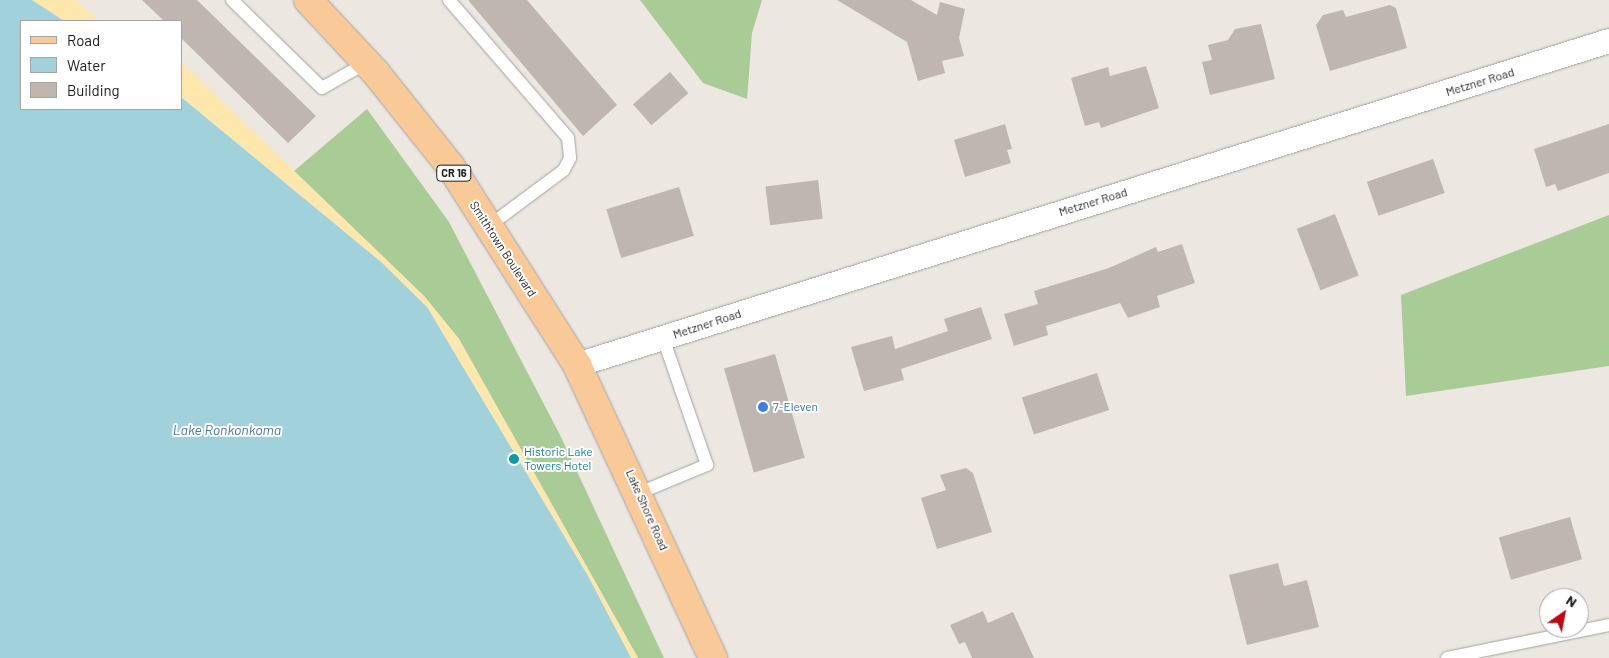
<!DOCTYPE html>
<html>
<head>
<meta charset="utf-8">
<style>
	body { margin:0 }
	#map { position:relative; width:1609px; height:658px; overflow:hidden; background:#ece7e0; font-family:Barlow,sans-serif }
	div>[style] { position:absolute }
	.forest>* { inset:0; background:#a9cb95 }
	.sand>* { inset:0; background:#fde7ad }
	.water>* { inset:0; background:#a1d1da }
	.building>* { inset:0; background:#c0b6b0; transform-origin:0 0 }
	.roads { filter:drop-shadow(0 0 1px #a2a2a2) drop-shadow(0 0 1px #a2a2a2) }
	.service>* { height:12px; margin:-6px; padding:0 6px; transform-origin:6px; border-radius:6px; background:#fff }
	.minor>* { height:24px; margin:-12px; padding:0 12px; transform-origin:12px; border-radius:12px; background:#fff }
	.primary>* { height:28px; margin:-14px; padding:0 14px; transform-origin:14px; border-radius:14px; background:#f9c998 }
	.dots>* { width:14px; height:14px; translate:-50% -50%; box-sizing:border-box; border:2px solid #fff; border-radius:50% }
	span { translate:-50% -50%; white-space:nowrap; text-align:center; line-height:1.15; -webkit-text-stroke:4px #fff; paint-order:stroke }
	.shield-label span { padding:1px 4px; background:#fff; border:1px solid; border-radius:4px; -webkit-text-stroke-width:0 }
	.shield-label { font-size:11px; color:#1b1b1b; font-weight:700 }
	.street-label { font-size:12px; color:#1b1b1b }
	.shop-label { font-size:12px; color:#366cbe }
	.left { translate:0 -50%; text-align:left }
	.culture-label { font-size:12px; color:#0d838f }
	.water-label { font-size:14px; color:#487aa0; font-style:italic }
	.legend { position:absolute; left:20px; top:20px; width:162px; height:90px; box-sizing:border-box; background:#fff; border:1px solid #a4a4a4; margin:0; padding:6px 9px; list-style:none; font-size:15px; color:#1b1b1b }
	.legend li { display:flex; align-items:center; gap:10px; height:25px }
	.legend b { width:25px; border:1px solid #a4a4a4 }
	.north { position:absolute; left:1539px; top:588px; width:50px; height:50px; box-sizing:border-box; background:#fff; border:1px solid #a4a4a4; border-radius:50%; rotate:33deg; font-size:14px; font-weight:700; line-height:20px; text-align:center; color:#1b1b1b }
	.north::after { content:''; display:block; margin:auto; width:18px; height:22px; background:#c00512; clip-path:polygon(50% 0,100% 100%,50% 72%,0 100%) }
</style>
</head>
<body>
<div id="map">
	<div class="forest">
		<div style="clip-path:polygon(640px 0,762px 0,752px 33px,747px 99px,703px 83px)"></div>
		<div style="clip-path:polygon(367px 109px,449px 222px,560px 435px,664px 658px,638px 658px,459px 339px,424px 296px,294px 171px)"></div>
		<div style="clip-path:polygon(1609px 215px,1609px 366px,1406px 396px,1401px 295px)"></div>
	</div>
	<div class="sand">
		<div style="clip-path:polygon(32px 0,76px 0,99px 21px,64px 21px)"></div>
		<div style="clip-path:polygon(181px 62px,424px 296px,459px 339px,638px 658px,631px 658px,588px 576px,427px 307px,381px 262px,181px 97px)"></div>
	</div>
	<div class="water">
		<div style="clip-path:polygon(0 0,32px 0,64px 21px,21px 21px,21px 109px,181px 109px,181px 97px,381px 262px,427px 307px,588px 576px,631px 658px,0 658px)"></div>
	</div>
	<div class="building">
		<div style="clip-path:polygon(142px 0,197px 0,316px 116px,288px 143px,181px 38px,181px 21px,164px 21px)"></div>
		<div style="clip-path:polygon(468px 0,527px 0,617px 105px,583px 136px)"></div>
		<div style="clip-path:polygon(837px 0,911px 0,937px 15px,940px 2px,965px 9px,959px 38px,964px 56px,942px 61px,945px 73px,918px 81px,907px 42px)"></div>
		<div style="clip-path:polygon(1390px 5px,1396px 8px,1407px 48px,1330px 71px,1316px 25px,1323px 15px,1343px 10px,1346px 17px)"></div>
		<div style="clip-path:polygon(1261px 24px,1275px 79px,1210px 95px,1202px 62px,1212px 60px,1208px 45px,1228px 40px,1235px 29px)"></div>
		<div style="clip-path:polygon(1146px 66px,1159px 108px,1101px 128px,1099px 122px,1085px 126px,1071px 78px,1108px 67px,1110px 76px)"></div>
		<div style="left:670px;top:72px;width:28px;height:49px;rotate:49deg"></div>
		<div style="clip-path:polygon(1005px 124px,1012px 149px,1007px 150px,1011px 163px,965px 177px,954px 140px)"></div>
		<div style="clip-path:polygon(1609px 124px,1609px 173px,1558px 191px,1555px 184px,1546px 187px,1534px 149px)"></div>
		<div style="left:1433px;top:159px;width:36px;height:70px;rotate:71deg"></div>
		<div style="left:818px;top:180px;width:39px;height:53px;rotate:83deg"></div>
		<div style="left:679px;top:187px;width:51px;height:76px;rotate:73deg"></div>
		<div style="left:1335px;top:214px;width:66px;height:41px;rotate:69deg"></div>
		<div style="clip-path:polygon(1182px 244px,1195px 283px,1157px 296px,1160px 307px,1128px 318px,1120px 303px,1046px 326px,1048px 335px,1014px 346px,1004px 314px,1038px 304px,1034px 291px,1109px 268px,1156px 247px,1158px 252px)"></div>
		<div style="clip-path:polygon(981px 307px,992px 339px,901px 369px,904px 380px,864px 391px,851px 347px,892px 336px,895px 349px,948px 331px,944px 319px)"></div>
		<div style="left:775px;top:354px;width:108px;height:53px;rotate:74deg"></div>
		<div style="left:1097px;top:373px;width:39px;height:79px;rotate:72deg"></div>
		<div style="clip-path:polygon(966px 468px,973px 473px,992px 532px,937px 549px,921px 498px,946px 490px,940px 475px)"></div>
		<div style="left:1570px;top:517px;width:44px;height:74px;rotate:74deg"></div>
		<div style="clip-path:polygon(1278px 563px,1284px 586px,1307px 580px,1319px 627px,1247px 645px,1229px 575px)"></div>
		<div style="clip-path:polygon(983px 611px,988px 623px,1013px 612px,1034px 658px,972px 658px,965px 642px,959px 644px,950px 625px)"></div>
	</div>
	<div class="roads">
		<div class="service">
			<div style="left:232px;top:0;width:126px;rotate:44.4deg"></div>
			<div style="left:322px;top:88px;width:51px;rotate:-29.6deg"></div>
			<div style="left:449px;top:0;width:182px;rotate:49.2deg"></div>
			<div style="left:568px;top:138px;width:20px;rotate:84deg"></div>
			<div style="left:570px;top:158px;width:13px;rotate:117deg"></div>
			<div style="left:564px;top:170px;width:94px;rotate:143.3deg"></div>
			<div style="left:639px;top:493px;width:74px;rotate:-22.4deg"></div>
			<div style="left:707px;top:465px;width:134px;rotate:-109.1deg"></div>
			<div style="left:1447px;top:658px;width:165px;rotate:-11.5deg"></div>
		</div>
		<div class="minor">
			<div style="left:577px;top:365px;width:1082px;rotate:-17.43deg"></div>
		</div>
		<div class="primary">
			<div style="left:308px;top:0;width:100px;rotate:47deg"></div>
			<div style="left:376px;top:73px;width:120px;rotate:51.4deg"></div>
			<div style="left:451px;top:167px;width:235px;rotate:57.5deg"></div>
			<div style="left:577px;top:365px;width:323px;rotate:65.1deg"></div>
		</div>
	</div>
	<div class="dots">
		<div style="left:763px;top:407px;background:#3f7fe0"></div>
		<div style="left:514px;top:459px;background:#0f9aa8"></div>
	</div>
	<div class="shield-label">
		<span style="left:454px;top:173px">CR 16</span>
	</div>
	<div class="street-label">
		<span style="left:1480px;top:82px;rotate:-17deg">Metzner Road</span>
		<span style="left:1093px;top:202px;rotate:-17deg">Metzner Road</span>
		<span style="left:503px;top:249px;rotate:57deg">Smithtown Boulevard</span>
		<span style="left:707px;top:324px;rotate:-18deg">Metzner Road</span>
		<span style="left:647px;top:510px;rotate:66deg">Lake Shore Road</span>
	</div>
	<div class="shop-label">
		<span class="left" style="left:773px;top:407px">7-Eleven</span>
	</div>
	<div class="culture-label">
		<span class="left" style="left:524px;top:459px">Historic Lake<br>Towers Hotel</span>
	</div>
	<div class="water-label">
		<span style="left:227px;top:430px">Lake Ronkonkoma</span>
	</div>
	<ul class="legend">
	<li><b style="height:6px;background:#f9c998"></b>Road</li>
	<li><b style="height:14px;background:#a1d1da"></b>Water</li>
	<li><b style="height:14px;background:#c0b6b0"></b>Building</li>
	</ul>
	<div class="north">N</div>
</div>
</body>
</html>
